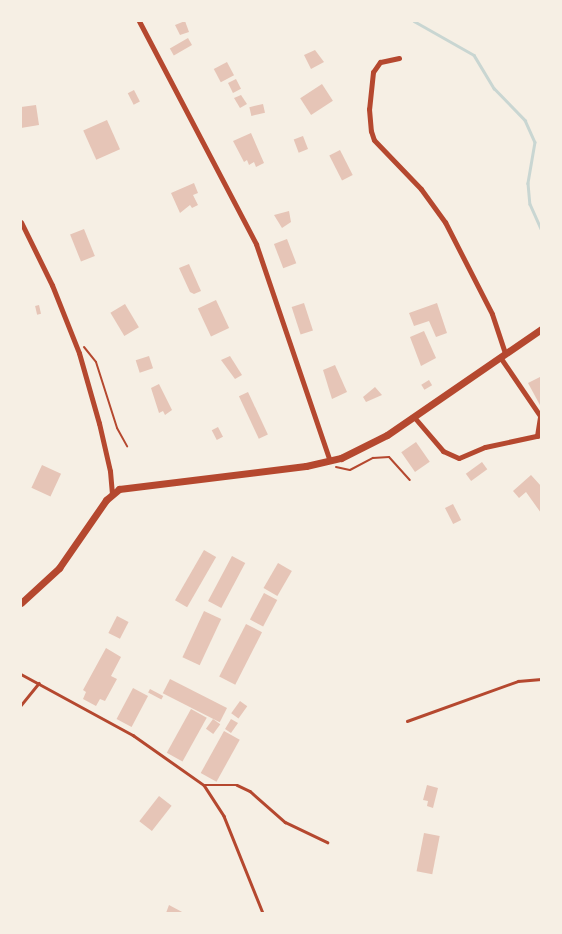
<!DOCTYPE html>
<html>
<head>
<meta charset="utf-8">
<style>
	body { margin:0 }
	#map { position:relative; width:562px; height:934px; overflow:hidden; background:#f6efe4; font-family:Mulish,sans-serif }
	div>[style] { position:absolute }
	.stream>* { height:2.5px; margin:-1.25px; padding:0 1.25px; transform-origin:1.25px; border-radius:1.25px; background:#c9d6d2 }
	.building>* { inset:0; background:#e6c5b7; transform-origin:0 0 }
	.path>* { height:2px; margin:-1px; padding:0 1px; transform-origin:1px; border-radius:1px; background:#b5482f }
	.service>* { height:2.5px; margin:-1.25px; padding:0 1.25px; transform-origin:1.25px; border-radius:1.25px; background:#b5482f }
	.minor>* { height:5px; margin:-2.5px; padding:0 2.5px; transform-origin:2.5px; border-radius:2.5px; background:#b5482f }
	.tertiary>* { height:7px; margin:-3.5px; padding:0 3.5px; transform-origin:3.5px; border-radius:3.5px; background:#b5482f }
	span { translate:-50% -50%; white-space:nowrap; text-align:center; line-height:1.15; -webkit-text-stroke:5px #f6efe4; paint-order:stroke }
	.frame { position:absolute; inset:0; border:22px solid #f6efe4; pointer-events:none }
</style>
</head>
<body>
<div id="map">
	<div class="stream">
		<div style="left:414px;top:21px;width:69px;rotate:29.5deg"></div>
		<div style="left:474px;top:55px;width:39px;rotate:59deg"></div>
		<div style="left:494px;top:88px;width:45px;rotate:45.9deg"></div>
		<div style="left:525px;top:120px;width:24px;rotate:66deg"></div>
		<div style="left:535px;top:142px;width:42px;rotate:99.7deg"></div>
		<div style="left:528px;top:183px;width:21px;rotate:85deg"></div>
		<div style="left:530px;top:204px;width:27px;rotate:66deg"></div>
	</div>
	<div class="building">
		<div style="clip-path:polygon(185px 21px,189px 32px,180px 35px,175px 25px)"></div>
		<div style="left:188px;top:38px;width:8px;height:21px;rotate:60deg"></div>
		<div style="clip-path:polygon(315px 50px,324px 62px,311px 69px,304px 55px)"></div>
		<div style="left:227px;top:62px;width:15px;height:15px;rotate:62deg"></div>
		<div style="left:236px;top:79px;width:11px;height:9px;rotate:63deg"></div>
		<div style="left:322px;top:84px;width:20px;height:26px;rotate:57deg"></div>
		<div style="left:134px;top:90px;width:13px;height:7px;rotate:63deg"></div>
		<div style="clip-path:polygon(241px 95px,247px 104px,240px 108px,234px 98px)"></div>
		<div style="left:263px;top:104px;width:9px;height:14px;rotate:77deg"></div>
		<div style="clip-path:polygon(36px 105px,39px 125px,21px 128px,21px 107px)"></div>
		<div style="left:107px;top:120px;width:32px;height:26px;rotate:66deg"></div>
		<div style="clip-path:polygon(251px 133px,264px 163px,256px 167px,254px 162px,249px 165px,247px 160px,244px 162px,233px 141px)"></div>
		<div style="left:303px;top:136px;width:14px;height:10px;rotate:69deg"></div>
		<div style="left:340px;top:150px;width:28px;height:12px;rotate:63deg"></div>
		<div style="clip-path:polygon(194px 183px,198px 193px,193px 195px,198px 205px,192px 208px,190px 205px,180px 213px,171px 193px)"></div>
		<div style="clip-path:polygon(289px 211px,291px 222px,282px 228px,274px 215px)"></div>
		<div style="left:84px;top:229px;width:29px;height:15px;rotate:68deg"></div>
		<div style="left:287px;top:239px;width:26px;height:14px;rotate:69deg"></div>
		<div style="clip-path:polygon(189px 264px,201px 291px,194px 294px,190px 292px,179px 268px)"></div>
		<div style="left:216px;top:300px;width:31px;height:20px;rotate:65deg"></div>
		<div style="left:304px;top:303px;width:29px;height:13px;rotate:72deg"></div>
		<div style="clip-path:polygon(437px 303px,447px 333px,436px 337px,429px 321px,414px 326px,409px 313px)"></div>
		<div style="left:125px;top:304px;width:27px;height:17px;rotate:59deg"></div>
		<div style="left:39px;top:305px;width:9px;height:4px;rotate:77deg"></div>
		<div style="clip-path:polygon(424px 331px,436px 358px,421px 366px,410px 337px)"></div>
		<div style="left:149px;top:356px;width:13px;height:14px;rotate:72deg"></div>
		<div style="clip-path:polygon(230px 356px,242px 375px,235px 379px,221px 360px)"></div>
		<div style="clip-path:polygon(335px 365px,347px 392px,332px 399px,323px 370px)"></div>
		<div style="clip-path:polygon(540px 377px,541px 378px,541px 407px,528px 383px)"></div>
		<div style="left:429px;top:380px;width:6px;height:9px;rotate:59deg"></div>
		<div style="clip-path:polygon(159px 384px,172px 410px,165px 415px,163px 411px,159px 413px,151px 388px)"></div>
		<div style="clip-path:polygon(375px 387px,382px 395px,366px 402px,363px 397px)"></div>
		<div style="left:248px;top:392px;width:47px;height:10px;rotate:65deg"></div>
		<div style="left:218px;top:427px;width:11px;height:7px;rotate:63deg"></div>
		<div style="left:416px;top:442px;width:24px;height:18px;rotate:55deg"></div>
		<div style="left:482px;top:462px;width:9px;height:20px;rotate:54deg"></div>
		<div style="left:42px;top:465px;width:21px;height:25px;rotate:25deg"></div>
		<div style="clip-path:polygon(531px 475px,541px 486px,541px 513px,526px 492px,519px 498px,513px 491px)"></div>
		<div style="left:453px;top:504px;width:18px;height:9px;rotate:63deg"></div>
		<div style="left:204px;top:550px;width:14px;height:58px;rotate:30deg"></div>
		<div style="left:232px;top:556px;width:15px;height:51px;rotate:28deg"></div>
		<div style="left:278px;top:563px;width:16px;height:29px;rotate:30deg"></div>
		<div style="left:264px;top:593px;width:15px;height:30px;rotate:28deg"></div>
		<div style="left:204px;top:611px;width:19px;height:51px;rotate:25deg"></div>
		<div style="left:117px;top:616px;width:13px;height:19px;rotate:27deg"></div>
		<div style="left:246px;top:624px;width:18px;height:59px;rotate:27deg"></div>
		<div style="clip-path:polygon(106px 648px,121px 657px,111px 676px,117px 679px,105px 701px,100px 699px,96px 706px,83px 699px,86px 692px,83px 690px)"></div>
		<div style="left:170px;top:679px;width:64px;height:16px;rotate:27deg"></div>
		<div style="left:133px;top:688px;width:17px;height:35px;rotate:28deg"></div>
		<div style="left:150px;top:689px;width:15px;height:4px;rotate:28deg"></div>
		<div style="left:240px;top:701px;width:9px;height:15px;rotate:36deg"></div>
		<div style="left:191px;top:709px;width:18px;height:50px;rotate:29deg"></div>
		<div style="left:213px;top:719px;width:9px;height:12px;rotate:36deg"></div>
		<div style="clip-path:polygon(231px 719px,238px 723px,231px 733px,225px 729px)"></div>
		<div style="left:224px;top:731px;width:18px;height:48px;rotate:29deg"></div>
		<div style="clip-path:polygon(427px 785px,438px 788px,433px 808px,427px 806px,428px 801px,423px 800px)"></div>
		<div style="left:159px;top:796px;width:16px;height:32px;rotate:38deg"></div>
		<div style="left:424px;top:833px;width:16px;height:39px;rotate:11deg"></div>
		<div style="clip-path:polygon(169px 905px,184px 913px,166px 913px)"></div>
	</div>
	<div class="path">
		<div style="left:84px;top:347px;width:19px;rotate:51deg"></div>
		<div style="left:96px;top:362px;width:69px;rotate:72.3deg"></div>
		<div style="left:117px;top:428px;width:21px;rotate:61deg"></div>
		<div style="left:336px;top:467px;width:14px;rotate:12deg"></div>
		<div style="left:350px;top:470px;width:26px;rotate:-28deg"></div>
		<div style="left:373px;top:458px;width:16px;rotate:-4deg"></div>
		<div style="left:389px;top:457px;width:31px;rotate:48deg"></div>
	</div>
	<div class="service">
		<div style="left:21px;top:674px;width:128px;rotate:28.6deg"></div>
		<div style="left:133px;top:735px;width:87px;rotate:35.2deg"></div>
		<div style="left:204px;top:785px;width:37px;rotate:57deg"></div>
		<div style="left:224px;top:816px;width:105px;rotate:68.1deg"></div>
		<div style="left:21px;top:705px;width:28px;rotate:-51deg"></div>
		<div style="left:407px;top:721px;width:118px;rotate:-19.8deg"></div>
		<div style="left:518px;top:681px;width:23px;rotate:-5deg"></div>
		<div style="left:204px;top:785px;width:33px"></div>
		<div style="left:237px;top:785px;width:14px;rotate:25deg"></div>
		<div style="left:250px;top:791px;width:47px;rotate:41.5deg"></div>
		<div style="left:285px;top:822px;width:47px;rotate:25.5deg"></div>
	</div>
	<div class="minor">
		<div style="left:139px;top:21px;width:252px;rotate:62.3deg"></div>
		<div style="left:256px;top:244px;width:229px;rotate:71.2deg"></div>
		<div style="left:399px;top:58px;width:19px;rotate:168deg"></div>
		<div style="left:380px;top:62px;width:12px;rotate:125deg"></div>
		<div style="left:373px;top:72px;width:37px;rotate:96deg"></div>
		<div style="left:369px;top:109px;width:22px;rotate:85deg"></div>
		<div style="left:371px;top:131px;width:9px;rotate:72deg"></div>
		<div style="left:374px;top:140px;width:68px;rotate:46.2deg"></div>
		<div style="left:421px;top:189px;width:41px;rotate:54deg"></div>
		<div style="left:445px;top:222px;width:103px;rotate:62.9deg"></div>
		<div style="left:492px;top:314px;width:41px;rotate:71.6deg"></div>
		<div style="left:21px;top:222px;width:70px;rotate:63.8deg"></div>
		<div style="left:52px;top:285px;width:73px;rotate:68.3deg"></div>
		<div style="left:79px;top:353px;width:73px;rotate:74.1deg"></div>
		<div style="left:99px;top:423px;width:49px;rotate:77.1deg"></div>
		<div style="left:110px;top:471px;width:22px;rotate:85deg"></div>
		<div style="left:500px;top:357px;width:73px;rotate:55.7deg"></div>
		<div style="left:414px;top:417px;width:45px;rotate:49.5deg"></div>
		<div style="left:443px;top:451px;width:17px;rotate:24deg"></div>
		<div style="left:459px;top:458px;width:28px;rotate:-23deg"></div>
		<div style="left:485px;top:447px;width:57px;rotate:-12.1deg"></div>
		<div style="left:537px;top:436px;width:20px;rotate:-81deg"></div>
	</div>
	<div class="tertiary">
		<div style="left:21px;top:603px;width:52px;rotate:-42.6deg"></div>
		<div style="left:59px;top:568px;width:83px;rotate:-55.3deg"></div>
		<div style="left:106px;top:500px;width:17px;rotate:-40deg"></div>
		<div style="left:119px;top:489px;width:188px;rotate:-7deg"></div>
		<div style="left:306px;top:466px;width:36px;rotate:-13deg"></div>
		<div style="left:341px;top:458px;width:51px;rotate:-26.6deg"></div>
		<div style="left:387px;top:435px;width:187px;rotate:-34.5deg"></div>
	</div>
	<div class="frame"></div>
</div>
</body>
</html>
